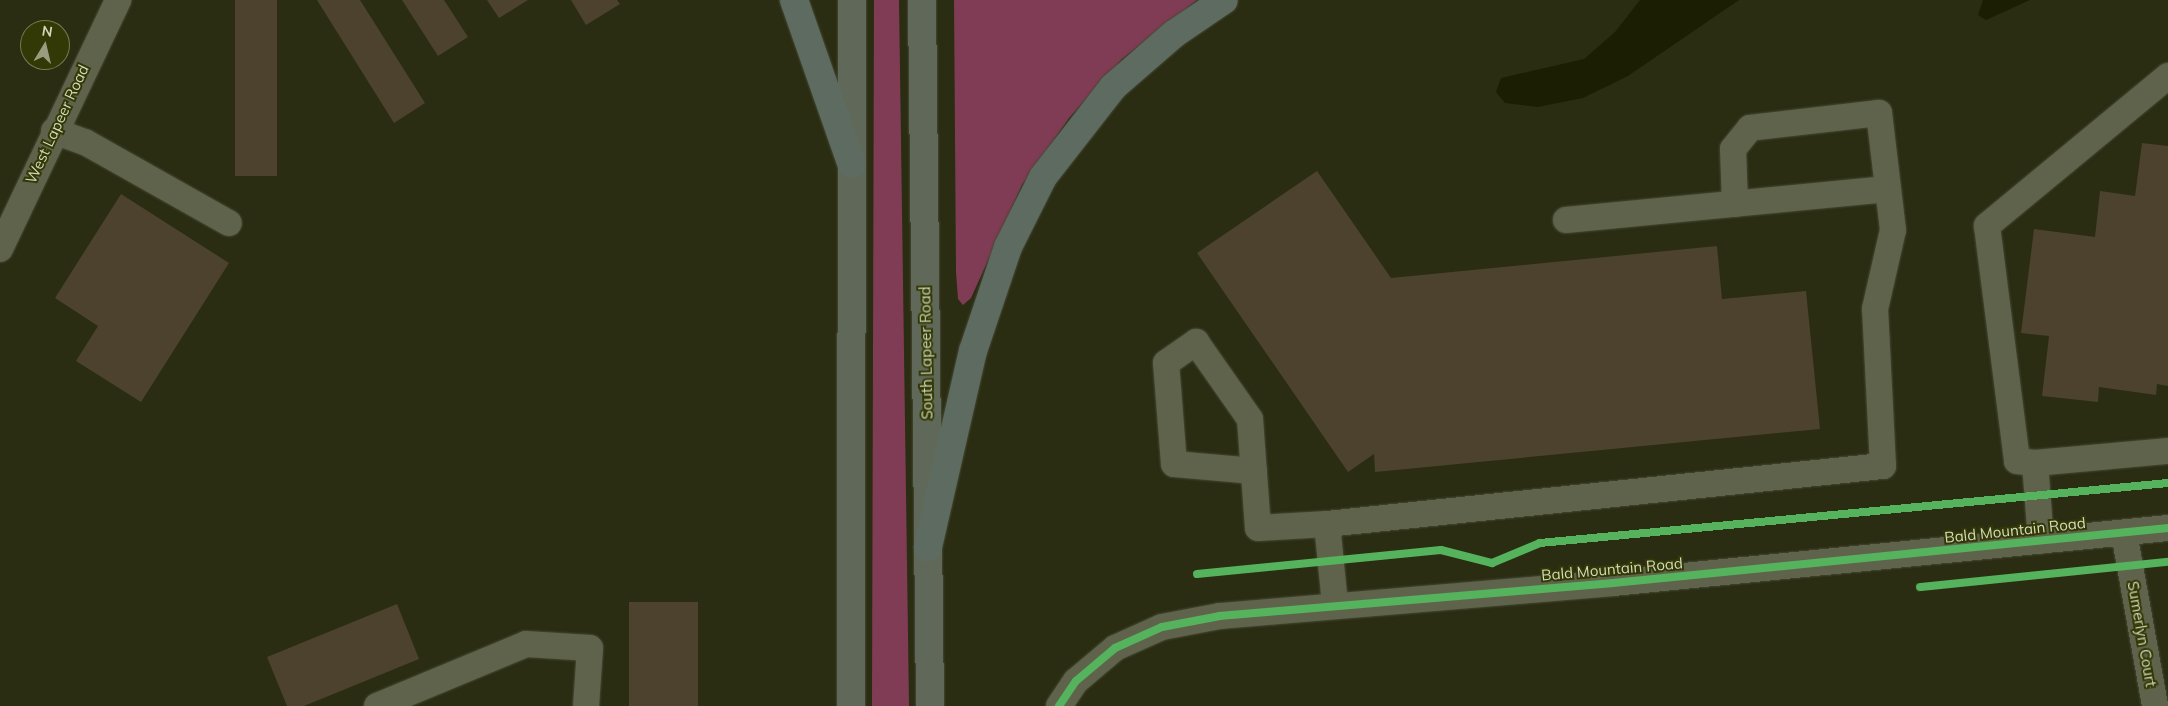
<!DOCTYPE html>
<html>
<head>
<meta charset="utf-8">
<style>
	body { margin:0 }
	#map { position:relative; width:2168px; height:706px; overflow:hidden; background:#2a2d12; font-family:Mulish,sans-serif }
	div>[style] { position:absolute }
	.green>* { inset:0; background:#813c55 }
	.water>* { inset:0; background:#1b1e03 }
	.building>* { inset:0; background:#4c422e; transform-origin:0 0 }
	.roads { filter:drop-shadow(0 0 1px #464934) drop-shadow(0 0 1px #464934) }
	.minor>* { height:26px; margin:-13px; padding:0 13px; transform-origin:13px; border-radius:13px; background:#5f634c }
	.major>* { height:28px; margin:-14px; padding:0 14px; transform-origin:14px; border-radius:14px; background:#606959 }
	.highway>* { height:28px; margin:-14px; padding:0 14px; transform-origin:14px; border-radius:14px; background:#5e6b61 }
	.cycleway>* { height:8px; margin:-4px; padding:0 4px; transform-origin:4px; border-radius:4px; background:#56b35d }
	span { translate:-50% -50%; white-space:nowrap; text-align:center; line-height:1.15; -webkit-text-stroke:4px #333906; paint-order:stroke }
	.street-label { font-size:15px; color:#d3daba }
	.north { position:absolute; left:20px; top:20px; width:50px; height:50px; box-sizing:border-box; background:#333906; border:1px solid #73794e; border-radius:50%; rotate:9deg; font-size:14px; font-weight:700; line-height:20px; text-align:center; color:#d3daba }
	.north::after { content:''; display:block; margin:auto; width:18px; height:22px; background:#989d7f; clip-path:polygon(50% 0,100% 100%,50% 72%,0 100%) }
</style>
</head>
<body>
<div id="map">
	<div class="green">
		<div style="clip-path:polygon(874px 0,899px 0,909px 706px,872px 706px)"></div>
		<div style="clip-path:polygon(954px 0,1197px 0,1122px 59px,1069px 118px,1022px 185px,971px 298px,963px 305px,958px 299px,956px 272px)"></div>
	</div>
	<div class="water">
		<div style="clip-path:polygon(1640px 0,1739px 0,1628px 76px,1583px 98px,1538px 107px,1505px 103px,1496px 92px,1501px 78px,1584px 59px,1615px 32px)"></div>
		<div style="clip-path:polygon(1983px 0,2030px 0,1986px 20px,1978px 15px)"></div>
	</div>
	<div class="building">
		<div style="left:235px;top:0;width:42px;height:176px"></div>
		<div style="clip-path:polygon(317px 0,360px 0,425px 103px,394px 123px)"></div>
		<div style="clip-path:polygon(402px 0,444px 0,468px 37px,438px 56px)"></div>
		<div style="clip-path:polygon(487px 0,528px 0,499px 18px)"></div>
		<div style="clip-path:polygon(571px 0,617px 0,620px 4px,586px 25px)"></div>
		<div style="clip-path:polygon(2142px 143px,2168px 146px,2168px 386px,2157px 384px,2156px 395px,2099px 387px,2098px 402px,2042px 396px,2049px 336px,2021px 333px,2034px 229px,2095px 237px,2100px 191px,2135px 196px)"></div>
		<div style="clip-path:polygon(1317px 171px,1391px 278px,1717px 246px,1722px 299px,1806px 291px,1820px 429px,1375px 472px,1374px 454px,1348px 472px,1197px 253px)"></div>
		<div style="clip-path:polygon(121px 194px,229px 263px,141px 402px,76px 361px,98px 326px,55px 298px)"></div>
		<div style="left:629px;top:602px;width:69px;height:104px"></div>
		<div style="clip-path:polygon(397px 604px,419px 659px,304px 706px,287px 706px,267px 657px)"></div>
	</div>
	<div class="roads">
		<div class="minor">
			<div style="left:2168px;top:76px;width:235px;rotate:140.4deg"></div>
			<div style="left:1987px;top:226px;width:237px;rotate:82.7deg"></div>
			<div style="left:2017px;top:461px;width:18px;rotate:6deg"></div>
			<div style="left:2035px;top:463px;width:134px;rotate:-5.2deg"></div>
			<div style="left:54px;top:131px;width:33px;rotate:20deg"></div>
			<div style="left:85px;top:142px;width:165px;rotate:29.4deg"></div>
			<div style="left:1566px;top:220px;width:323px;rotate:-5.5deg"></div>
			<div style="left:0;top:249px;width:276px;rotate:-64.6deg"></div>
			<div style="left:2035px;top:463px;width:78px;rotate:85.6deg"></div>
			<div style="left:1254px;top:471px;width:80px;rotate:-175deg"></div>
			<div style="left:1174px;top:464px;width:101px;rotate:-94.5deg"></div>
			<div style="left:1166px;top:363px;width:37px;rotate:-35deg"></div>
			<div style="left:1196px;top:342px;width:94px;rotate:55deg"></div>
			<div style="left:1250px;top:419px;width:109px;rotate:85.8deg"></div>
			<div style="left:1258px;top:528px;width:69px;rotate:-3.3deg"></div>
			<div style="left:2124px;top:533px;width:176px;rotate:79.8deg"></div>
			<div style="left:1335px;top:604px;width:80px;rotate:-95.7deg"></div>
			<div style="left:1327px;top:524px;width:559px;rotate:-5.96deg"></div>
			<div style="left:1883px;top:466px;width:157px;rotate:-92.9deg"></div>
			<div style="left:1875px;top:309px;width:81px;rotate:-77.2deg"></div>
			<div style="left:1893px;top:230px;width:118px;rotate:-96.8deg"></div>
			<div style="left:1879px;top:113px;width:130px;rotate:173.4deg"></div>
			<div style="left:1750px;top:128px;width:27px;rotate:129deg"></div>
			<div style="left:1733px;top:149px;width:55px;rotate:87.9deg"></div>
			<div style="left:377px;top:706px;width:161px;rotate:-22.6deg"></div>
			<div style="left:526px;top:644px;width:64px;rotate:3.6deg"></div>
			<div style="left:590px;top:648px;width:58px;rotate:93.9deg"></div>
			<div style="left:1059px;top:706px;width:30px;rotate:-56deg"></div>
			<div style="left:1076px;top:681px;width:51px;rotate:-40.2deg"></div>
			<div style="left:1115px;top:648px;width:51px;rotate:-24.1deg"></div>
			<div style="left:1162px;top:627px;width:59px;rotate:-10.7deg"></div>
			<div style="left:1220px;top:616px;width:394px;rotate:-4.8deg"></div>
			<div style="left:1613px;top:583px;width:558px;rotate:-5.66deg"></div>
		</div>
		<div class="major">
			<div style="left:922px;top:0;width:706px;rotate:89.35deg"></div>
			<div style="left:851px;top:706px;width:706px;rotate:-89.92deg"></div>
		</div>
		<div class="highway">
			<div style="left:794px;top:0;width:173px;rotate:70.7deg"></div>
			<div style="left:928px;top:547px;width:201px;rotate:-77.1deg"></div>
			<div style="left:973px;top:351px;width:110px;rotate:-71.4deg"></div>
			<div style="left:1008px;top:247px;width:78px;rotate:-63.4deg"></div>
			<div style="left:1043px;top:177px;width:114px;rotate:-52.1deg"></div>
			<div style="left:1113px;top:87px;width:81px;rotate:-41deg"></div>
			<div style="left:1174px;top:34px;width:60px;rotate:-34.2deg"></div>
		</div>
	</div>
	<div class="cycleway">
		<div style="left:1197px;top:574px;width:245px;rotate:-5.6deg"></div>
		<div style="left:1441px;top:550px;width:53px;rotate:14.3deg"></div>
		<div style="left:1492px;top:563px;width:52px;rotate:-22.6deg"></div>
		<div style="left:1540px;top:543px;width:631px;rotate:-5.46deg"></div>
		<div style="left:1920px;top:587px;width:249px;rotate:-5.8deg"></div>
		<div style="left:1059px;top:706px;width:30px;rotate:-56deg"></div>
		<div style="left:1076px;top:681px;width:51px;rotate:-40.2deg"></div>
		<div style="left:1115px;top:648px;width:51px;rotate:-24.1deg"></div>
		<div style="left:1162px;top:627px;width:59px;rotate:-10.7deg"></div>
		<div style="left:1220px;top:616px;width:394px;rotate:-4.8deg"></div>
		<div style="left:1613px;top:583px;width:558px;rotate:-5.66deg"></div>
	</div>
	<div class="street-label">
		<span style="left:57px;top:124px;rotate:-65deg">West Lapeer Road</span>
		<span style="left:926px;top:353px;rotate:-91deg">South Lapeer Road</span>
		<span style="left:2015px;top:530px;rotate:-6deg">Bald Mountain Road</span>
		<span style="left:1612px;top:569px;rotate:-5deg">Bald Mountain Road</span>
		<span style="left:2142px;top:634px;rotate:80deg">Sumerlyn Court</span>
	</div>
	<div class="north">N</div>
</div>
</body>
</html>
